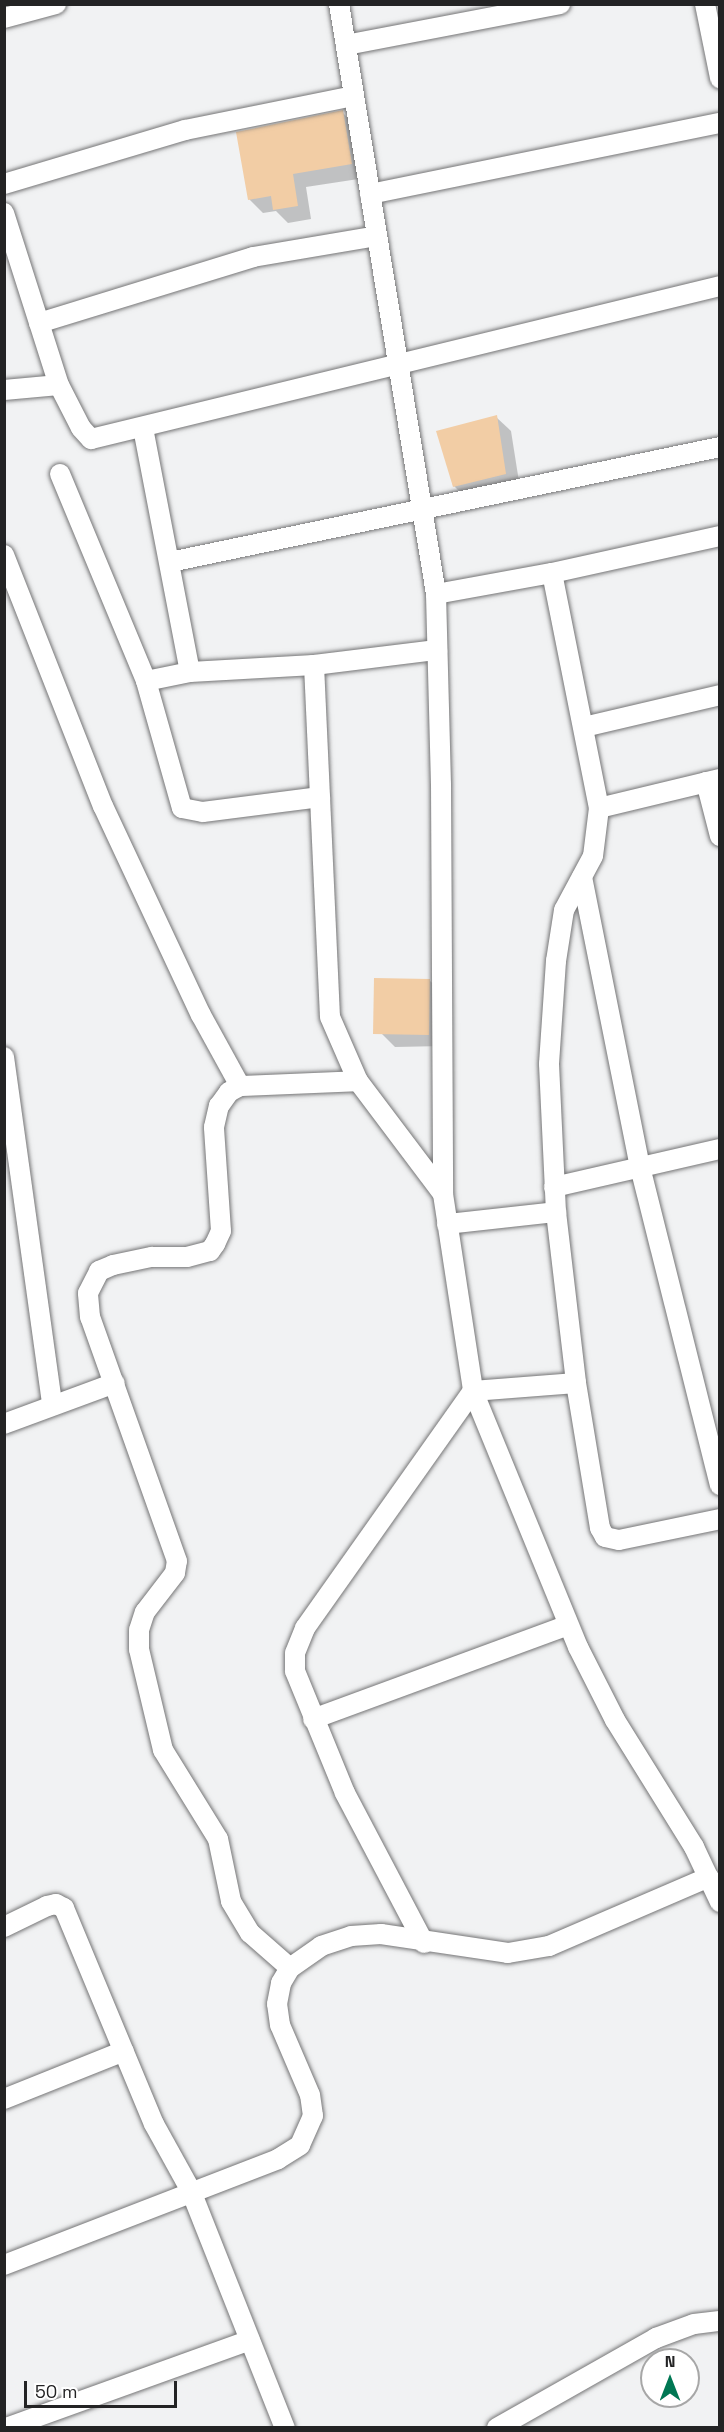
<!DOCTYPE html>
<html>
<head>
<meta charset="utf-8">
<style>
	body { margin:0 }
	#map { position:relative; width:724px; height:2432px; overflow:hidden; background:#f1f2f3; font-family:"Space Grotesk",sans-serif }
	div>[style] { position:absolute }
	.shadow>* { inset:0; background:#0003 }
	.building>* { inset:0; background:#f2cda5; transform-origin:0 0 }
	.roads { filter:drop-shadow(0 0 2px #757576) drop-shadow(0 0 2px #757576) }
	.minor>* { height:20px; margin:-10px; padding:0 10px; transform-origin:10px; border-radius:10px; background:#fff }
	span { translate:-50% -50%; white-space:nowrap; text-align:center; line-height:1.15; -webkit-text-stroke:6px #fff; paint-order:stroke }
	.frame { position:absolute; inset:0; border:6px solid #232324; pointer-events:none }
	.north { position:absolute; left:640px; top:2348px; width:60px; height:60px; box-sizing:border-box; background:#fff; border:2px solid #a7a7a7; border-radius:50%; rotate:0deg; font-size:16px; font-weight:700; line-height:24px; text-align:center; color:#232324 }
	.north::after { content:''; display:block; margin:auto; width:21px; height:27px; background:#007753; clip-path:polygon(50% 0,100% 100%,50% 72%,0 100%) }
	.scale { position:absolute; left:24px; top:2381px; width:153px; height:27px; box-sizing:border-box; border:3px solid #232324; border-top:0; padding-left:8px; font-size:18px; line-height:21px; white-space:nowrap; color:#232324; -webkit-text-stroke:4px #fff; paint-order:stroke }
</style>
</head>
<body>
<div id="map">
	<div class="shadow">
		<div style="clip-path:polygon(342px 112px,356px 126px,365px 178px,306px 187px,311px 219px,288px 223px,276px 211px,263px 213px,249px 199px)"></div>
		<div style="clip-path:polygon(496px 417px,511px 431px,520px 488px,468px 500px,454px 486px)"></div>
		<div style="clip-path:polygon(429px 980px,444px 994px,444px 1046px,395px 1047px,381px 1033px)"></div>
	</div>
	<div class="building">
		<div style="clip-path:polygon(343px 110px,352px 164px,293px 174px,298px 206px,273px 210px,271px 196px,248px 200px,236px 132px)"></div>
		<div style="clip-path:polygon(497px 415px,506px 474px,453px 487px,436px 431px)"></div>
		<div style="left:374px;top:978px;width:56px;height:56px;rotate:1deg"></div>
	</div>
	<div class="roads">
		<div class="minor">
			<div style="left:339px;top:4px;width:598px;rotate:80.66deg"></div>
			<div style="left:436px;top:594px;width:190px;rotate:88.5deg"></div>
			<div style="left:441px;top:784px;width:410px;rotate:89.7deg"></div>
			<div style="left:705px;top:4px;width:76px;rotate:78.5deg"></div>
			<div style="left:4px;top:18px;width:54px;rotate:-15.1deg"></div>
			<div style="left:346px;top:45px;width:218px;rotate:-10.8deg"></div>
			<div style="left:4px;top:184px;width:189px;rotate:-16.6deg"></div>
			<div style="left:185px;top:130px;width:172px;rotate:-11.4deg"></div>
			<div style="left:370px;top:194px;width:357px;rotate:-11.5deg"></div>
			<div style="left:4px;top:213px;width:181px;rotate:72.3deg"></div>
			<div style="left:59px;top:385px;width:48px;rotate:62.9deg"></div>
			<div style="left:81px;top:428px;width:15px;rotate:48deg"></div>
			<div style="left:91px;top:439px;width:647px;rotate:-13.67deg"></div>
			<div style="left:39px;top:323px;width:224px;rotate:-17.1deg"></div>
			<div style="left:253px;top:257px;width:126px;rotate:-9.6deg"></div>
			<div style="left:4px;top:390px;width:55px;rotate:-5.2deg"></div>
			<div style="left:143px;top:428px;width:248px;rotate:79.1deg"></div>
			<div style="left:190px;top:672px;width:124px;rotate:-3.2deg"></div>
			<div style="left:314px;top:665px;width:352px;rotate:87.4deg"></div>
			<div style="left:330px;top:1017px;width:70px;rotate:66.4deg"></div>
			<div style="left:358px;top:1081px;width:141px;rotate:53deg"></div>
			<div style="left:443px;top:1194px;width:199px;rotate:81.3deg"></div>
			<div style="left:473px;top:1391px;width:277px;rotate:67.7deg"></div>
			<div style="left:578px;top:1647px;width:82px;rotate:63.1deg"></div>
			<div style="left:615px;top:1720px;width:150px;rotate:58.1deg"></div>
			<div style="left:694px;top:1847px;width:61px;rotate:64.7deg"></div>
			<div style="left:60px;top:474px;width:224px;rotate:67.4deg"></div>
			<div style="left:146px;top:681px;width:45px;rotate:-11.6deg"></div>
			<div style="left:4px;top:555px;width:270px;rotate:68.5deg"></div>
			<div style="left:103px;top:806px;width:231px;rotate:64.9deg"></div>
			<div style="left:201px;top:1015px;width:81px;rotate:61.2deg"></div>
			<div style="left:170px;top:562px;width:562px;rotate:-11.81deg"></div>
			<div style="left:552px;top:573px;width:240px;rotate:78.7deg"></div>
			<div style="left:599px;top:808px;width:48px;rotate:97.1deg"></div>
			<div style="left:593px;top:856px;width:61px;rotate:118.2deg"></div>
			<div style="left:564px;top:910px;width:52px;rotate:98.9deg"></div>
			<div style="left:556px;top:961px;width:103px;rotate:93.9deg"></div>
			<div style="left:549px;top:1064px;width:148px;rotate:87.3deg"></div>
			<div style="left:556px;top:1212px;width:172px;rotate:83.3deg"></div>
			<div style="left:576px;top:1383px;width:147px;rotate:80.6deg"></div>
			<div style="left:600px;top:1528px;width:10px;rotate:61deg"></div>
			<div style="left:605px;top:1537px;width:14px;rotate:12deg"></div>
			<div style="left:619px;top:1540px;width:103px;rotate:-11.7deg"></div>
			<div style="left:436px;top:594px;width:118px;rotate:-10.3deg"></div>
			<div style="left:552px;top:573px;width:172px;rotate:-12.4deg"></div>
			<div style="left:314px;top:665px;width:124px;rotate:-7deg"></div>
			<div style="left:146px;top:681px;width:132px;rotate:74.2deg"></div>
			<div style="left:182px;top:808px;width:21px;rotate:11deg"></div>
			<div style="left:203px;top:812px;width:118px;rotate:-7.3deg"></div>
			<div style="left:584px;top:727px;width:140px;rotate:-13.2deg"></div>
			<div style="left:706px;top:782px;width:56px;rotate:75.5deg"></div>
			<div style="left:599px;top:808px;width:124px;rotate:-13.5deg"></div>
			<div style="left:582px;top:877px;width:296px;rotate:78.7deg"></div>
			<div style="left:640px;top:1167px;width:328px;rotate:75.9deg"></div>
			<div style="left:4px;top:1057px;width:351px;rotate:82.1deg"></div>
			<div style="left:554px;top:1187px;width:170px;rotate:-12.9deg"></div>
			<div style="left:447px;top:1224px;width:110px;rotate:-6.3deg"></div>
			<div style="left:4px;top:1424px;width:118px;rotate:-20.3deg"></div>
			<div style="left:313px;top:1719px;width:272px;rotate:-20.2deg"></div>
			<div style="left:4px;top:1927px;width:48px;rotate:-26deg"></div>
			<div style="left:47px;top:1906px;width:9px;rotate:-13deg"></div>
			<div style="left:56px;top:1904px;width:9px;rotate:27deg"></div>
			<div style="left:64px;top:1908px;width:234px;rotate:67.4deg"></div>
			<div style="left:154px;top:2124px;width:77px;rotate:61.1deg"></div>
			<div style="left:191px;top:2191px;width:255px;rotate:68.4deg"></div>
			<div style="left:424px;top:1943px;width:170px;rotate:-117.8deg"></div>
			<div style="left:345px;top:1793px;width:132px;rotate:-112.3deg"></div>
			<div style="left:295px;top:1671px;width:18px;rotate:-90deg"></div>
			<div style="left:295px;top:1653px;width:27px;rotate:-68deg"></div>
			<div style="left:305px;top:1628px;width:291px;rotate:-54.7deg"></div>
			<div style="left:473px;top:1391px;width:103px;rotate:-4.4deg"></div>
			<div style="left:290px;top:1968px;width:53px;rotate:-138.8deg"></div>
			<div style="left:250px;top:1933px;width:37px;rotate:-121deg"></div>
			<div style="left:231px;top:1901px;width:63px;rotate:-101.8deg"></div>
			<div style="left:218px;top:1839px;width:105px;rotate:-121.7deg"></div>
			<div style="left:163px;top:1750px;width:104px;rotate:-103.4deg"></div>
			<div style="left:139px;top:1649px;width:19px;rotate:-90deg"></div>
			<div style="left:139px;top:1630px;width:19px;rotate:-72deg"></div>
			<div style="left:145px;top:1612px;width:49px;rotate:-52.4deg"></div>
			<div style="left:175px;top:1573px;width:12px;rotate:-81deg"></div>
			<div style="left:177px;top:1561px;width:259px;rotate:-109.6deg"></div>
			<div style="left:90px;top:1317px;width:24px;rotate:-95deg"></div>
			<div style="left:88px;top:1293px;width:25px;rotate:-63deg"></div>
			<div style="left:99px;top:1271px;width:15px;rotate:-23deg"></div>
			<div style="left:113px;top:1265px;width:40px;rotate:-12deg"></div>
			<div style="left:152px;top:1257px;width:35px"></div>
			<div style="left:187px;top:1257px;width:24px;rotate:-15deg"></div>
			<div style="left:210px;top:1251px;width:9px;rotate:-54deg"></div>
			<div style="left:215px;top:1244px;width:14px;rotate:-65deg"></div>
			<div style="left:221px;top:1231px;width:104px;rotate:-93.9deg"></div>
			<div style="left:214px;top:1127px;width:22px;rotate:-77deg"></div>
			<div style="left:219px;top:1106px;width:17px;rotate:-54deg"></div>
			<div style="left:229px;top:1092px;width:13px;rotate:-29deg"></div>
			<div style="left:240px;top:1086px;width:118px;rotate:-2.4deg"></div>
			<div style="left:4px;top:2099px;width:129px;rotate:-21.8deg"></div>
			<div style="left:4px;top:2265px;width:294px;rotate:-21.1deg"></div>
			<div style="left:278px;top:2159px;width:26px;rotate:-32deg"></div>
			<div style="left:300px;top:2145px;width:32px;rotate:-66deg"></div>
			<div style="left:313px;top:2116px;width:21px;rotate:-98deg"></div>
			<div style="left:310px;top:2095px;width:76px;rotate:-113.2deg"></div>
			<div style="left:280px;top:2025px;width:21px;rotate:-98deg"></div>
			<div style="left:277px;top:2004px;width:21px;rotate:-79deg"></div>
			<div style="left:281px;top:1983px;width:17px;rotate:-59deg"></div>
			<div style="left:290px;top:1968px;width:38px;rotate:-35deg"></div>
			<div style="left:321px;top:1946px;width:32px;rotate:-18deg"></div>
			<div style="left:351px;top:1936px;width:30px;rotate:-4deg"></div>
			<div style="left:381px;top:1934px;width:128px;rotate:8.5deg"></div>
			<div style="left:508px;top:1953px;width:42px;rotate:-9.7deg"></div>
			<div style="left:549px;top:1946px;width:174px;rotate:-23.3deg"></div>
			<div style="left:6px;top:2428px;width:259px;rotate:-19.8deg"></div>
			<div style="left:497px;top:2428px;width:183px;rotate:-29.5deg"></div>
			<div style="left:656px;top:2338px;width:40px;rotate:-20.2deg"></div>
			<div style="left:694px;top:2324px;width:26px;rotate:-7deg"></div>
		</div>
	</div>
	<div class="frame"></div>
	<div class="north">N</div>
	<div class="scale">50 m</div>
</div>
</body>
</html>
